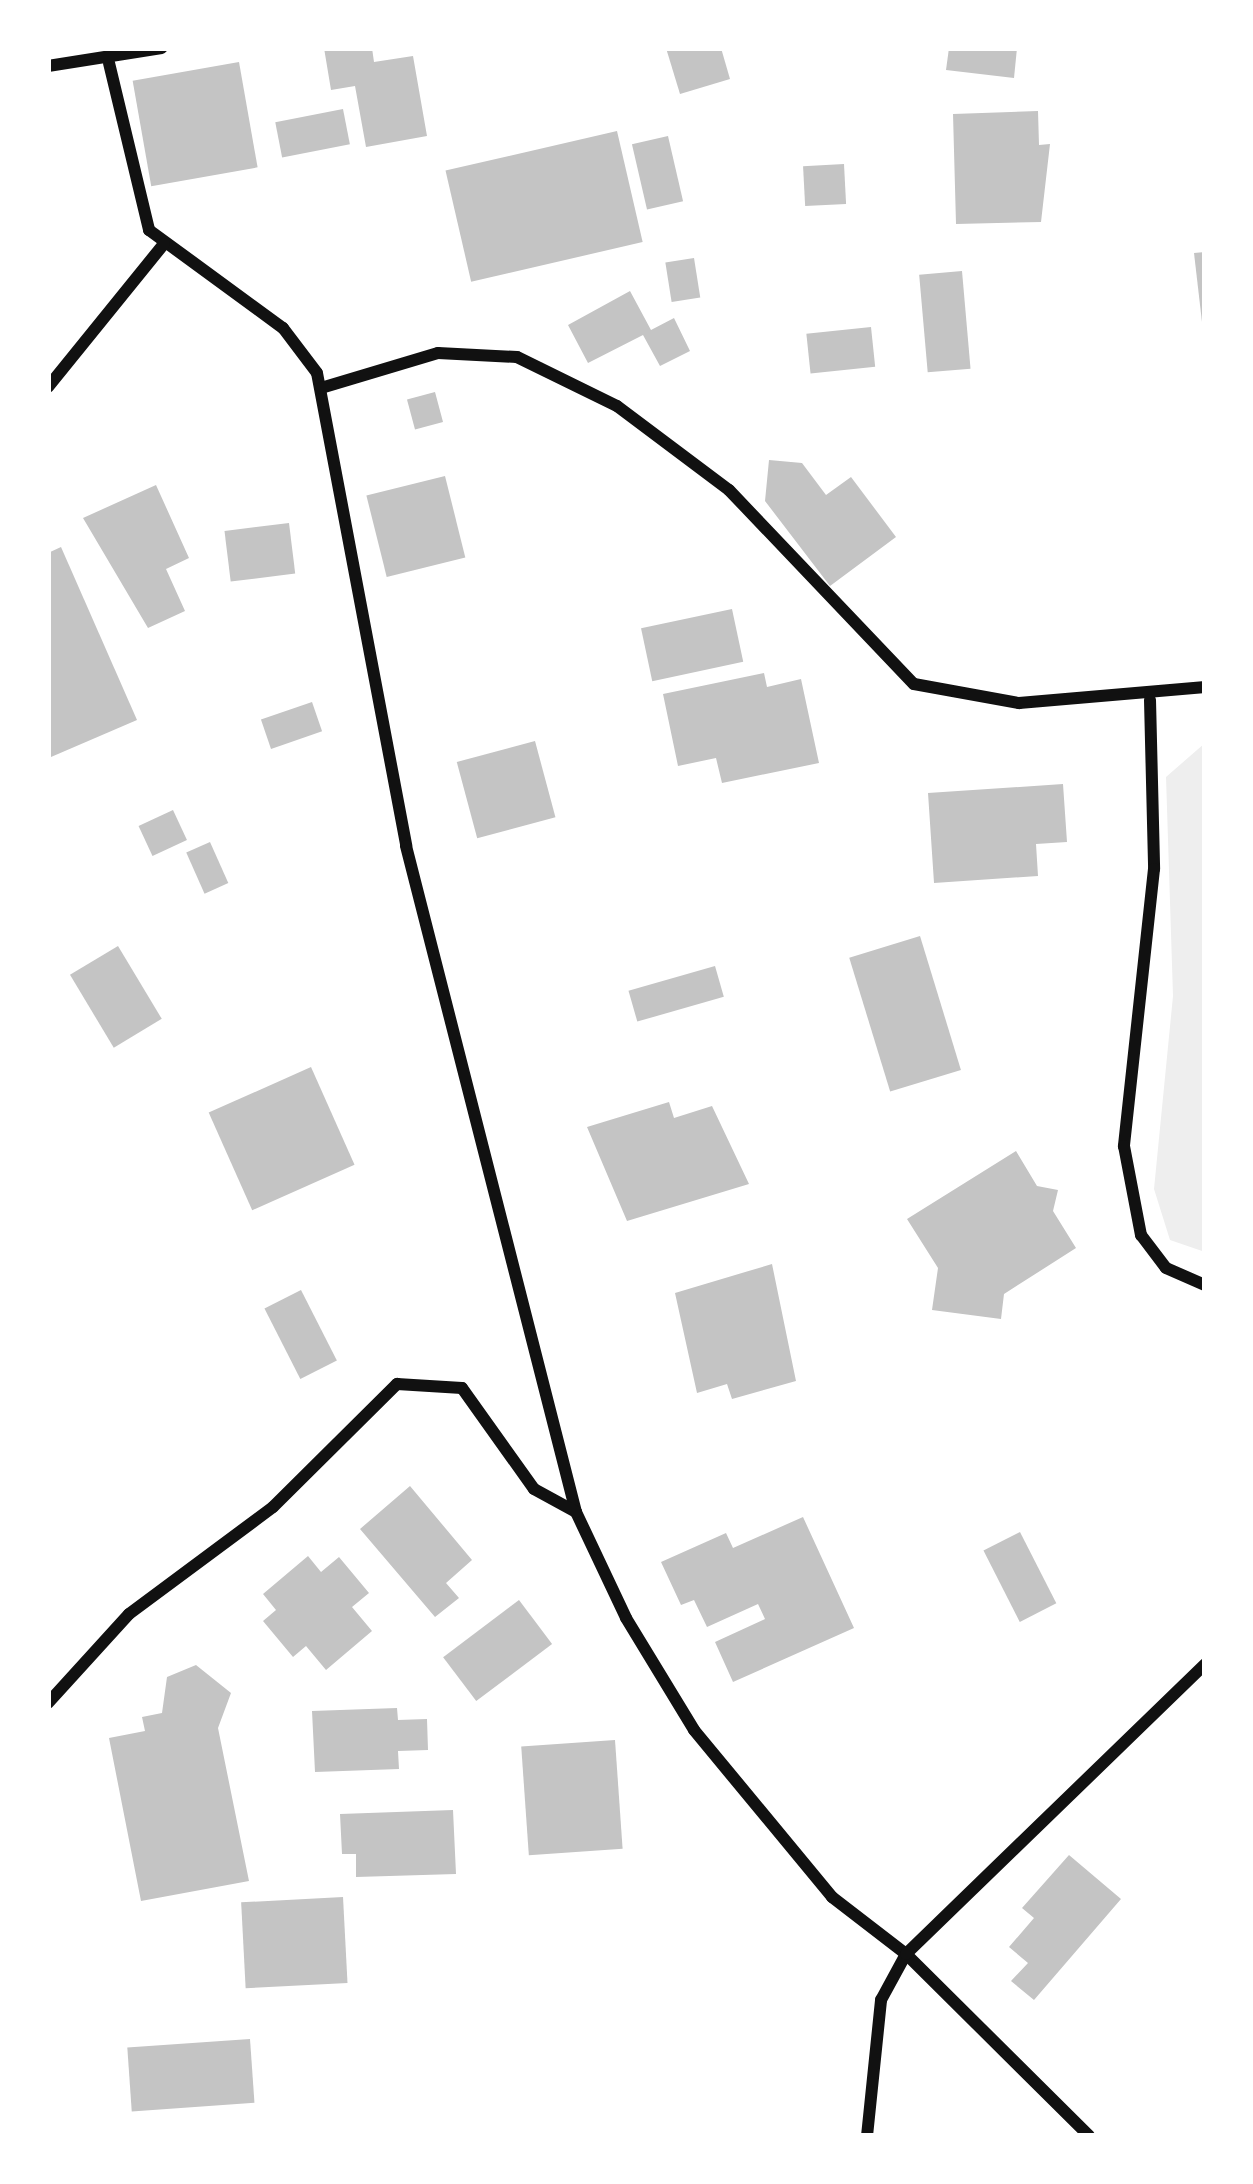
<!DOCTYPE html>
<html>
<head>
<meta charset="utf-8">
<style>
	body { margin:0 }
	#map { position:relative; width:1253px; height:2184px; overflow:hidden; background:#fff; font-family:Barlow,sans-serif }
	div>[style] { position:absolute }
	.green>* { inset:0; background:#eee }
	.building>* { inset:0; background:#c4c4c4; transform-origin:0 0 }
	.minor>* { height:12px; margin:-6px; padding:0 6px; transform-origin:6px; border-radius:6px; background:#111 }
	span { translate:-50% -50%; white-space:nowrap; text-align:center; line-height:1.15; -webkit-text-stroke:9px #fff; paint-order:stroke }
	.frame { position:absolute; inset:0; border:51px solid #fff; pointer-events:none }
</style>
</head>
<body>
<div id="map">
	<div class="green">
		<div style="clip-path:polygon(1205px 743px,1205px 1252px,1170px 1240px,1154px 1189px,1173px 996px,1166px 777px)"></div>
	</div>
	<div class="building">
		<div style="clip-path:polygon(324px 48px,372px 48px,374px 62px,413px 56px,427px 136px,366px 147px,355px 86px,331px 90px)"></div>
		<div style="clip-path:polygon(666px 48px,721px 48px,730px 79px,680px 94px)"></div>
		<div style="clip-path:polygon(949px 48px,1017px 48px,1014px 78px,946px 70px)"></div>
		<div style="left:239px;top:62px;width:107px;height:108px;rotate:80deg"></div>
		<div style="left:343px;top:109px;width:36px;height:69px;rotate:79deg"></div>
		<div style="clip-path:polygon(1038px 111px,1039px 145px,1050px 144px,1041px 222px,956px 224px,953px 114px)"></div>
		<div style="left:617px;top:131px;width:114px;height:176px;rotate:77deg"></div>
		<div style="left:668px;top:136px;width:67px;height:37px;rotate:77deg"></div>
		<div style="left:844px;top:164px;width:40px;height:41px;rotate:87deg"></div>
		<div style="clip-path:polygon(1205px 252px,1205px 322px,1202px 322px,1194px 253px)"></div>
		<div style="left:694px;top:258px;width:40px;height:29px;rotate:81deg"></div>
		<div style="left:962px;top:271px;width:98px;height:43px;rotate:85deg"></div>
		<div style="clip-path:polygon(630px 291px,651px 330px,674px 318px,690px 351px,660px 366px,643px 335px,588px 363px,568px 325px)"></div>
		<div style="left:871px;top:327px;width:40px;height:65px;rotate:84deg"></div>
		<div style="left:435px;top:392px;width:31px;height:29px;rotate:75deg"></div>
		<div style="clip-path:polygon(769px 460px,802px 463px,826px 495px,851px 477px,896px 537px,830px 586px,765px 501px)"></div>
		<div style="left:445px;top:476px;width:84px;height:81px;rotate:76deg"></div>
		<div style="clip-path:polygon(156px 485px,189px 558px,166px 569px,185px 611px,148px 628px,83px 518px)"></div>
		<div style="left:289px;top:523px;width:51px;height:65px;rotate:83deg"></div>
		<div style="clip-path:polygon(61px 547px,137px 720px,51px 757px,48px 553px)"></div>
		<div style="left:732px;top:609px;width:54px;height:93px;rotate:78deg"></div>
		<div style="clip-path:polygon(764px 673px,767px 687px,801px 679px,819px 763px,722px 783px,716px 758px,678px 766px,663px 694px)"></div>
		<div style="left:312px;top:702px;width:31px;height:54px;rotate:71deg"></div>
		<div style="left:535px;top:741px;width:79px;height:81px;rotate:75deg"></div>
		<div style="clip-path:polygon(1063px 784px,1067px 842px,1036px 844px,1038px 876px,934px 883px,928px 793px)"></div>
		<div style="left:173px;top:810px;width:33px;height:38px;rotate:65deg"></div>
		<div style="left:210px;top:842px;width:45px;height:26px;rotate:66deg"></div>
		<div style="left:920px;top:936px;width:140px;height:74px;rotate:73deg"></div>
		<div style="left:118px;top:946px;width:85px;height:56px;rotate:59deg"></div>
		<div style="left:715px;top:966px;width:32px;height:90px;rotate:74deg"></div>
		<div style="left:311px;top:1067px;width:107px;height:112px;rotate:66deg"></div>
		<div style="clip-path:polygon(669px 1102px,674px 1118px,712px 1106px,749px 1184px,627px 1221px,587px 1127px)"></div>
		<div style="clip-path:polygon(1016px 1151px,1037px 1186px,1058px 1190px,1053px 1211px,1076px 1248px,1004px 1294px,1001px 1319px,932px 1310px,938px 1268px,907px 1219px)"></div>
		<div style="clip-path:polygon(772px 1264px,796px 1381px,732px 1399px,727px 1384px,697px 1393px,675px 1293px)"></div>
		<div style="left:301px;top:1290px;width:79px;height:41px;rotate:63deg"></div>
		<div style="clip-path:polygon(410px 1486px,472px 1560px,446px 1583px,459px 1598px,435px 1617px,360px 1529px)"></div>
		<div style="clip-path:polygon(803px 1517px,854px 1628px,733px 1682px,715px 1642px,765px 1619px,758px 1604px,707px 1627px,694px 1600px,681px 1605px,661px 1562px,726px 1533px,733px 1548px)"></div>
		<div style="left:1020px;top:1532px;width:80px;height:41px;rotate:63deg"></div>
		<div style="clip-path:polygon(308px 1556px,321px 1572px,339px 1557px,369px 1593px,352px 1607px,372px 1631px,326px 1670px,306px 1646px,293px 1657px,263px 1621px,276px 1610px,263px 1594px)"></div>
		<div style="left:519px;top:1600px;width:55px;height:95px;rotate:53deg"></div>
		<div style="clip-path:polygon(196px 1665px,231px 1693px,218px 1728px,249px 1881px,141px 1901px,109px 1738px,145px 1731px,142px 1717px,162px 1713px,167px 1677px)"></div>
		<div style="clip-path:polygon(397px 1708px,398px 1720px,427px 1719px,428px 1750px,398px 1751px,399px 1769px,315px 1772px,312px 1711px)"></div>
		<div style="left:615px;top:1740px;width:109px;height:94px;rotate:86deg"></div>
		<div style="clip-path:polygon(453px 1810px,456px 1874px,356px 1877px,356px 1854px,342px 1854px,340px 1814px)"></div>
		<div style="clip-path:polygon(1069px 1855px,1121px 1899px,1034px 2000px,1011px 1981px,1028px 1963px,1009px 1947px,1034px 1918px,1022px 1908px)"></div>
		<div style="left:343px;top:1897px;width:86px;height:102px;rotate:87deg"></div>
		<div style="left:250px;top:2039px;width:64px;height:123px;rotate:86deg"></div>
	</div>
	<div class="minor">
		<div style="left:109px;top:63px;width:172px;rotate:76.5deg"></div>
		<div style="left:149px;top:230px;width:166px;rotate:36.2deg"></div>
		<div style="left:283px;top:328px;width:56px;rotate:52.9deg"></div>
		<div style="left:317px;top:373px;width:481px;rotate:79.3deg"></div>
		<div style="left:406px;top:846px;width:687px;rotate:75.68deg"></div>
		<div style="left:576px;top:1512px;width:117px;rotate:64.7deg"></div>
		<div style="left:626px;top:1618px;width:131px;rotate:58.7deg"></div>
		<div style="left:694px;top:1730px;width:217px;rotate:50.4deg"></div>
		<div style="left:832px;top:1897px;width:93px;rotate:37.6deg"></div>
		<div style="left:906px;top:1954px;width:258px;rotate:44.8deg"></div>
		<div style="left:48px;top:66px;width:115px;rotate:-9deg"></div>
		<div style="left:48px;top:387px;width:184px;rotate:-51deg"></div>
		<div style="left:321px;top:388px;width:122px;rotate:-16.7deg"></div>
		<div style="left:438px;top:353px;width:79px;rotate:2.9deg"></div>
		<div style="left:517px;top:357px;width:111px;rotate:26.1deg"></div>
		<div style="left:617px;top:406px;width:140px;rotate:36.9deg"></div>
		<div style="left:729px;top:490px;width:268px;rotate:46.4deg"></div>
		<div style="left:914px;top:684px;width:107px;rotate:10.3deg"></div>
		<div style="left:1019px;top:703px;width:187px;rotate:-4.9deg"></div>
		<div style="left:1150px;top:700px;width:169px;rotate:88.6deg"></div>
		<div style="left:1154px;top:869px;width:279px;rotate:96.2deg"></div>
		<div style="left:1124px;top:1146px;width:91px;rotate:79.2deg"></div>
		<div style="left:1141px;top:1235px;width:41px;rotate:52.9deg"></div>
		<div style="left:1166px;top:1268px;width:43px;rotate:23.6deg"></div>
		<div style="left:48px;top:1703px;width:120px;rotate:-47.7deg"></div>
		<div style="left:129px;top:1614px;width:179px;rotate:-36.6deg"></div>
		<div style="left:273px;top:1507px;width:175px;rotate:-44.8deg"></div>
		<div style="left:397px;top:1384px;width:65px;rotate:3.5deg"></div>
		<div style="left:462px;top:1388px;width:124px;rotate:54.5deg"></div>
		<div style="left:534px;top:1489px;width:48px;rotate:28.7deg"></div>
		<div style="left:867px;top:2136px;width:137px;rotate:-84.1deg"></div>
		<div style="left:881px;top:2000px;width:52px;rotate:-61.5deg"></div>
		<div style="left:906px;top:1954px;width:417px;rotate:-44.1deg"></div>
	</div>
	<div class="frame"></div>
</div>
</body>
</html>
